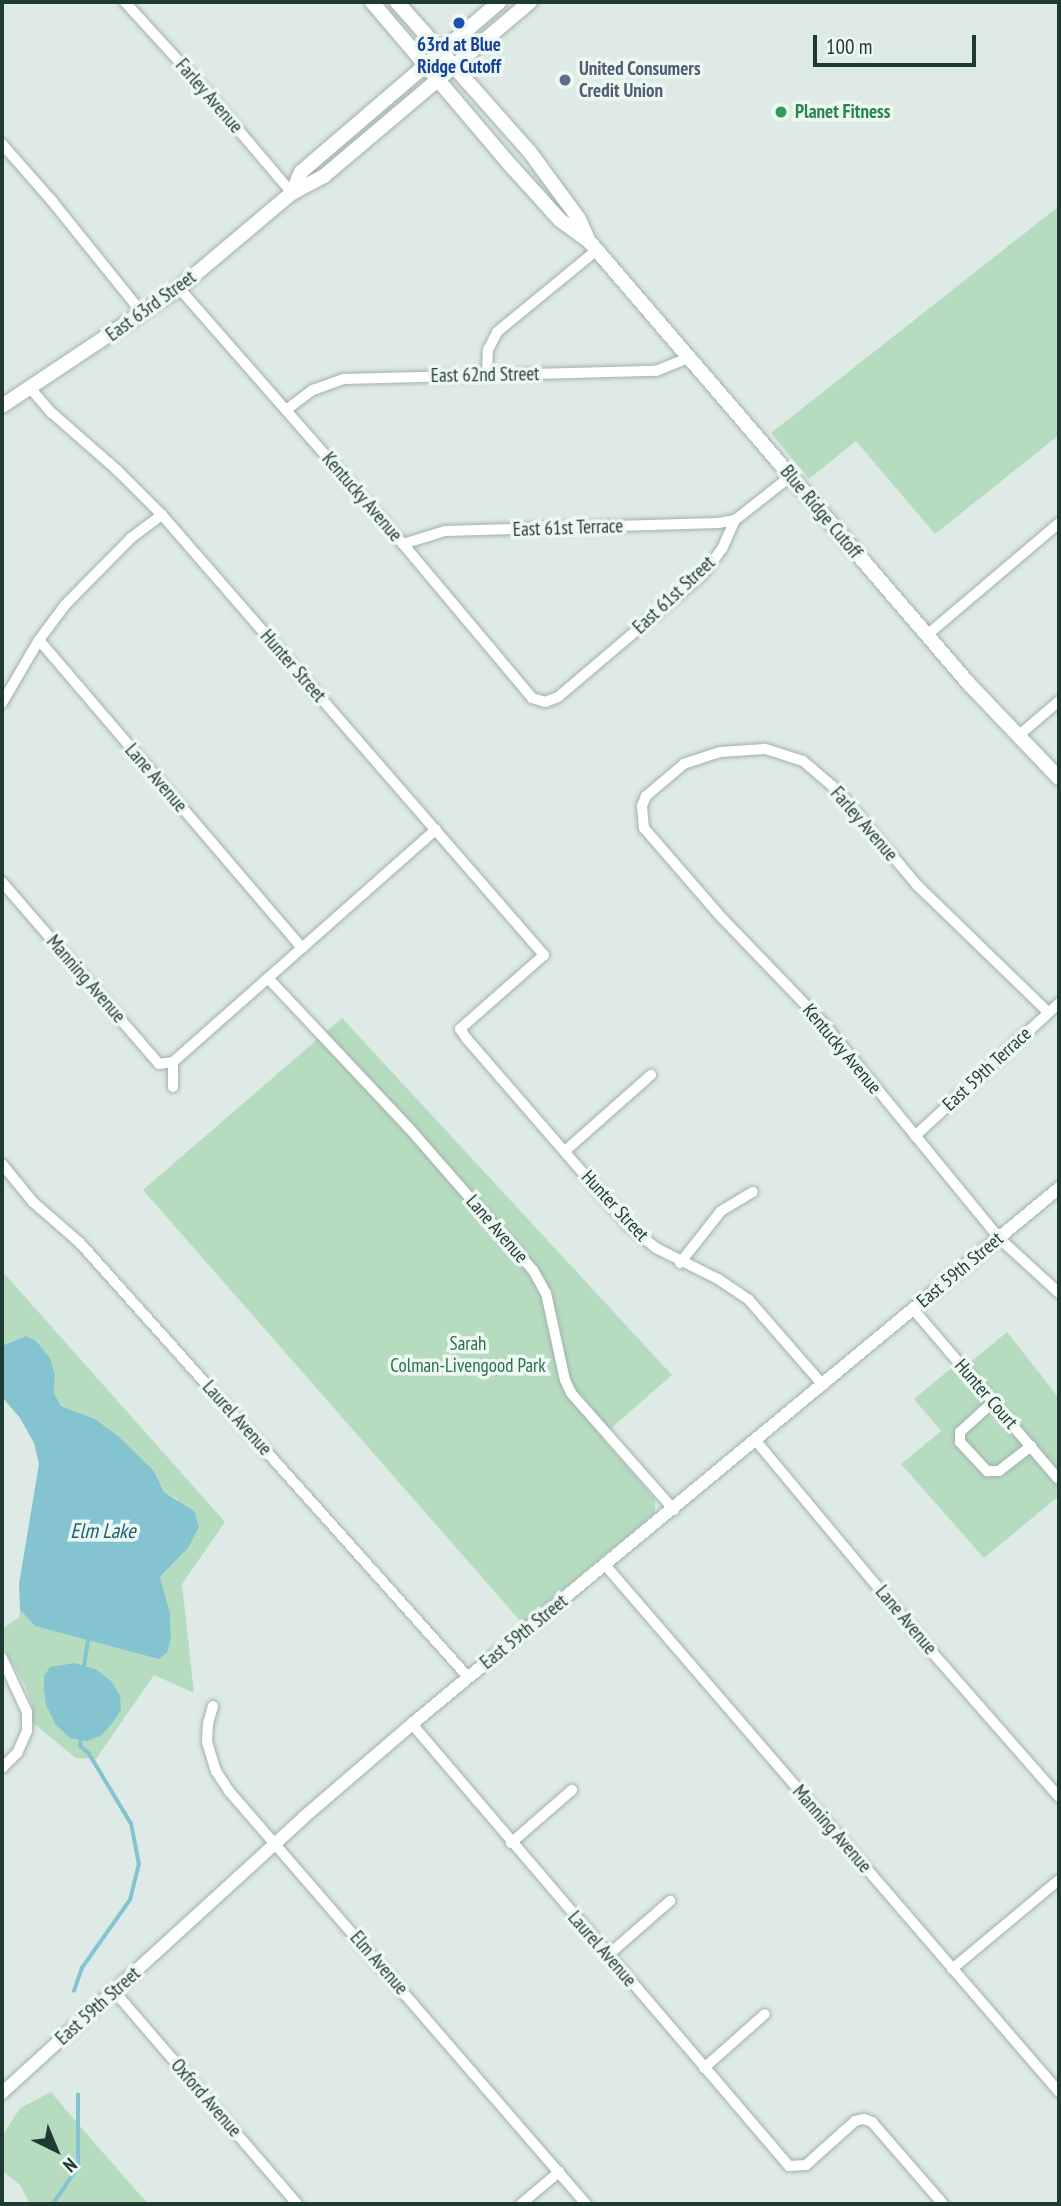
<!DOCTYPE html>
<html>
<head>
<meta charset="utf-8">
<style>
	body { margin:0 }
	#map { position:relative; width:1061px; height:2206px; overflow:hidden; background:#deeae5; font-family:"PT Sans Narrow",sans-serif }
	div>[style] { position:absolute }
	.green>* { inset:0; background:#b6dcc0 }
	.water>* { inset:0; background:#84c4d1 }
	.stream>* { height:3.5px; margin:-1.75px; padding:0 1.75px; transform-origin:1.75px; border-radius:1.75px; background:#84c4d1 }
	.roads { filter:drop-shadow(0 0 2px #a1b2ac) drop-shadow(0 0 2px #a1b2ac) }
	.minor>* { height:10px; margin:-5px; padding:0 5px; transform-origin:5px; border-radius:5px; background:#fff }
	.tertiary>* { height:12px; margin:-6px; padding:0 6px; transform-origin:6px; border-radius:6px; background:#fff }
	.secondary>* { height:14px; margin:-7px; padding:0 7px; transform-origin:7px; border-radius:7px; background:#fff }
	.dots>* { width:19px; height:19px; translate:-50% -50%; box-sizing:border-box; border:4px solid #eef7f2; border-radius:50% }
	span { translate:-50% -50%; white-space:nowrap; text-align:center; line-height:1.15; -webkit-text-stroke:7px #eef7f2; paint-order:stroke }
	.transit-label { font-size:19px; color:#164399; font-weight:700 }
	.service-label { font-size:19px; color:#4e5e75; font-weight:700 }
	.left { translate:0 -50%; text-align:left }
	.street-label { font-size:19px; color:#1f3a33 }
	.leisure-label { font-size:19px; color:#27864d; font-weight:700 }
	.park-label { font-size:19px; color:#297145 }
	.water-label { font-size:21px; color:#196576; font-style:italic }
	.frame { position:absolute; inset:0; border:4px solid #1f3a33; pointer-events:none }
	.north { position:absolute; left:21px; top:2115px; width:70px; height:70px; -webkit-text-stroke:5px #eef7f2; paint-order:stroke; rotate:137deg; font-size:19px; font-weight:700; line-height:28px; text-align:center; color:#1f3a33 }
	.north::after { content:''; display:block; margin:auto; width:24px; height:32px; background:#1f3a33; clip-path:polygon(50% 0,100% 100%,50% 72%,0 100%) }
	.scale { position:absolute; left:813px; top:35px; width:163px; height:32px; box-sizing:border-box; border:4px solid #1f3a33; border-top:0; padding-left:9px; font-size:21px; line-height:24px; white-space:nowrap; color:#1f3a33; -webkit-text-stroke:5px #eef7f2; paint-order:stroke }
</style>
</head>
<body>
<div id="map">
	<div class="green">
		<div style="clip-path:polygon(1059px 206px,1059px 435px,935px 534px,856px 441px,809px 479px,771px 433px)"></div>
		<div style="clip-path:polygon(342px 1018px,672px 1375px,601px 1437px,655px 1499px,655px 1513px,522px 1623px,143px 1190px)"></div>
		<div style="clip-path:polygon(2px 1271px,225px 1522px,182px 1584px,194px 1693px,154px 1675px,96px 1759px,76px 1758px,32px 1722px,32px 1705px,25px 1685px,2px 1646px,2px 1629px,19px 1617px,20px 1610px,35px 1626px,171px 1638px,170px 1613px,160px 1577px,188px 1548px,178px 1499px,164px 1492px,154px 1471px,95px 1419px,61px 1406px,54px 1393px,55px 1375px,26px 1336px,2px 1346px)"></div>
		<div style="clip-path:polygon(1007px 1332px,1059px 1398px,1059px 1496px,984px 1558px,901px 1464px,941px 1431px,914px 1399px,954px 1366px,968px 1364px)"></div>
		<div style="clip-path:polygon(51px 2092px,78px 2124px,148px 2204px,30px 2204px,20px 2185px,2px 2171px,2px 2136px,20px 2108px)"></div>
	</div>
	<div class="water">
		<div style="clip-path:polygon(26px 1336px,36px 1341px,50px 1358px,55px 1375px,54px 1393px,61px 1406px,95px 1419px,118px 1436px,154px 1471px,164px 1492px,194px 1511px,199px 1527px,188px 1548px,160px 1577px,170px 1613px,171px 1638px,167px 1653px,159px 1659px,35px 1626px,20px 1610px,19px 1584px,39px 1464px,34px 1443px,20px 1418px,2px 1397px,2px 1346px)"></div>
		<div style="clip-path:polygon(75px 1663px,97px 1670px,112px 1682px,120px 1696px,121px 1710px,113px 1722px,102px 1735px,87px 1741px,70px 1738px,56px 1725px,46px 1705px,44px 1690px,44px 1676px,50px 1667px)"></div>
	</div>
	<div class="stream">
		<div style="left:84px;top:1666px;width:26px;rotate:-81deg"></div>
		<div style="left:74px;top:1991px;width:24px;rotate:-71deg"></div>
		<div style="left:82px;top:1968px;width:83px;rotate:-54.8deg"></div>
		<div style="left:130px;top:1900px;width:36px;rotate:-76deg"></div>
		<div style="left:139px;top:1865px;width:42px;rotate:-101deg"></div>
		<div style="left:131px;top:1824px;width:82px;rotate:-121deg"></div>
		<div style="left:89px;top:1754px;width:12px;rotate:-138deg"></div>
		<div style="left:80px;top:1746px;width:6px;rotate:-81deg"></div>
		<div style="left:53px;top:2204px;width:45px;rotate:-56deg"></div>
		<div style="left:78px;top:2167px;width:72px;rotate:-90deg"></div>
	</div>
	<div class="roads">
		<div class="minor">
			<div style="left:125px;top:2px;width:107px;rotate:47.7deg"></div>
			<div style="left:197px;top:81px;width:147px;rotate:49.7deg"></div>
			<div style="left:2px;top:144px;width:76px;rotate:48.7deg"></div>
			<div style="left:52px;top:201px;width:145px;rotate:51.2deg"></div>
			<div style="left:179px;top:288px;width:340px;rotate:48.8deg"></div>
			<div style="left:403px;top:544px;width:201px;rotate:50deg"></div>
			<div style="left:532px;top:698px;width:14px;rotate:17deg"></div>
			<div style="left:545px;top:702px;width:14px;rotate:-21deg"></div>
			<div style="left:558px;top:697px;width:190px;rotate:-40.3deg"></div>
			<div style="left:703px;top:574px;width:31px;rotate:-53deg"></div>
			<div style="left:722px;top:549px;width:32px;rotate:-66deg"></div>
			<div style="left:735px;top:520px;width:71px;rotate:-38.2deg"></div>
			<div style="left:487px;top:374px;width:24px;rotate:-88deg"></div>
			<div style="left:488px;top:350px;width:20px;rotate:-63deg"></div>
			<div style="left:497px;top:332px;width:129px;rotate:-39.4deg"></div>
			<div style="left:30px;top:388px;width:33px;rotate:49deg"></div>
			<div style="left:52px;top:413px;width:86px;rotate:41.2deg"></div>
			<div style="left:117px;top:470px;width:64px;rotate:45deg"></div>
			<div style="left:162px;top:515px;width:583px;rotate:49.04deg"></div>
			<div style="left:544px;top:955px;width:112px;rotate:138.6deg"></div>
			<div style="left:460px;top:1029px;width:12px;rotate:55deg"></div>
			<div style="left:467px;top:1039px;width:247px;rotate:49.1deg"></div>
			<div style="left:629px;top:1226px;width:35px;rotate:39deg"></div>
			<div style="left:656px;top:1248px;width:69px;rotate:26.6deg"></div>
			<div style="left:718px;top:1279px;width:37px;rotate:34deg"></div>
			<div style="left:749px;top:1300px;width:113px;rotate:49deg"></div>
			<div style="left:286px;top:410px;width:34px;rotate:-37deg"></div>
			<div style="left:313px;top:390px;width:33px;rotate:-20deg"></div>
			<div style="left:344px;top:379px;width:312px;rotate:-1.5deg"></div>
			<div style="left:656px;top:371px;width:37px;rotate:-22deg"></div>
			<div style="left:403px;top:544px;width:44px;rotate:-17.2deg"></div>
			<div style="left:445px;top:531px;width:273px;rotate:-1.7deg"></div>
			<div style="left:718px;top:523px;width:17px;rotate:-10deg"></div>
			<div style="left:927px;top:635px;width:173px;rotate:-40.3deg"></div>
			<div style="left:39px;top:640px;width:405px;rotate:49.5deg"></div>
			<div style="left:2px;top:703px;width:73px;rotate:-59.6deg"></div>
			<div style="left:39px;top:640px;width:44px;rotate:-53.4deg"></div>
			<div style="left:65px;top:605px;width:94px;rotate:-45.4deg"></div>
			<div style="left:131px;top:538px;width:39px;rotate:-37deg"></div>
			<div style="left:1018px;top:736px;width:54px;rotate:-40.5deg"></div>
			<div style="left:2px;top:882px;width:240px;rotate:49.2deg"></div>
			<div style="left:159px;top:1064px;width:14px;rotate:-8deg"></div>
			<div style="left:268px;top:978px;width:206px;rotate:46.8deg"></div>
			<div style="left:409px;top:1128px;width:189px;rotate:48.9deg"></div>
			<div style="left:533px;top:1270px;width:26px;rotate:61deg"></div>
			<div style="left:546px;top:1293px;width:89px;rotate:77.7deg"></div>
			<div style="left:565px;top:1380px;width:14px;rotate:65deg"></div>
			<div style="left:571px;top:1393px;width:156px;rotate:48.6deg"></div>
			<div style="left:1048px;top:1012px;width:182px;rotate:-135.9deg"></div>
			<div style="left:917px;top:885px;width:124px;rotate:-130.1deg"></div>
			<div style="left:837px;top:790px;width:45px;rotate:-139.5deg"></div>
			<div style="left:803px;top:761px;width:40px;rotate:-162deg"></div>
			<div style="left:765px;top:749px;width:45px;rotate:176.2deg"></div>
			<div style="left:720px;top:752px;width:38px;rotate:162deg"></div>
			<div style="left:684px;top:764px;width:50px;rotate:139.9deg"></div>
			<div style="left:646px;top:796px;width:11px;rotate:112deg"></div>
			<div style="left:642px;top:806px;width:22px;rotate:85deg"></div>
			<div style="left:644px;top:828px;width:119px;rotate:49.1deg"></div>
			<div style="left:722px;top:918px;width:147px;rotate:46.1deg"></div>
			<div style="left:824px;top:1024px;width:276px;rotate:50.7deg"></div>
			<div style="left:999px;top:1238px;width:81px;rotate:42.5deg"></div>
			<div style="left:173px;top:1087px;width:25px;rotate:-90deg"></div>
			<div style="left:173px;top:1062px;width:351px;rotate:-41.5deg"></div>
			<div style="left:915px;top:1136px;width:196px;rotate:-42.7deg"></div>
			<div style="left:565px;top:1151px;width:115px;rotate:-41.5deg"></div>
			<div style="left:2px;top:1164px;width:49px;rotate:50.8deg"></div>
			<div style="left:33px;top:1202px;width:62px;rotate:41.1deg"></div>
			<div style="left:80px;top:1243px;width:582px;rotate:48.2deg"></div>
			<div style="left:680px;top:1263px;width:66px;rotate:-51.7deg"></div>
			<div style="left:721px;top:1211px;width:37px;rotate:-31deg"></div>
			<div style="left:913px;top:1309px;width:223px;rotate:49.5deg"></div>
			<div style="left:992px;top:1403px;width:43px;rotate:137.8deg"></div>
			<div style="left:960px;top:1432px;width:10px;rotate:90deg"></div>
			<div style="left:960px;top:1442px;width:40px;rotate:47deg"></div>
			<div style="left:987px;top:1471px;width:12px"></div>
			<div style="left:999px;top:1471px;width:41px;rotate:-38deg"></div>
			<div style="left:756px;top:1441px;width:275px;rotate:50.2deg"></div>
			<div style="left:932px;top:1652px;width:193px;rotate:48.8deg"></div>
			<div style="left:606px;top:1566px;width:694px;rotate:49.26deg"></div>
			<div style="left:2px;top:1658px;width:60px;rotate:65.2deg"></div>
			<div style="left:27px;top:1712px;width:19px;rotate:90deg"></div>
			<div style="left:27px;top:1731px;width:24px;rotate:114deg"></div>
			<div style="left:17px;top:1753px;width:21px;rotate:135deg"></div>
			<div style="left:213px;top:1706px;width:18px;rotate:106deg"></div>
			<div style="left:208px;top:1723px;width:19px;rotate:93deg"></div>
			<div style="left:207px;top:1742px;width:30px;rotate:73deg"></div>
			<div style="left:216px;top:1771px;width:24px;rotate:57deg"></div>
			<div style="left:229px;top:1791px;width:546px;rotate:49.16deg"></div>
			<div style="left:412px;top:1724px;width:581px;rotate:49.54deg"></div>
			<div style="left:789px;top:2166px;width:17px;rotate:-3deg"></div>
			<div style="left:806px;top:2165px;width:66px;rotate:-41.9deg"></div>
			<div style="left:855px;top:2121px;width:9px;rotate:-13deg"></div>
			<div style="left:864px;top:2119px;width:9px;rotate:21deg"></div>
			<div style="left:872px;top:2122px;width:108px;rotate:49.1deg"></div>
			<div style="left:511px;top:1843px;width:81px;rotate:-41deg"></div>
			<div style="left:607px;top:1956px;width:84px;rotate:-41.1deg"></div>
			<div style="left:952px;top:1969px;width:139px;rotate:-39.8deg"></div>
			<div style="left:114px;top:1991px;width:281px;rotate:49.3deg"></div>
			<div style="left:704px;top:2068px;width:81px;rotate:-41.5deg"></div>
			<div style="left:521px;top:2204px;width:50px;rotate:-40.1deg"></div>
		</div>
		<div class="tertiary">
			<div style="left:2px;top:2093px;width:409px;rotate:-42.4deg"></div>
			<div style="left:304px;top:1817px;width:143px;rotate:-40.7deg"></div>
			<div style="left:412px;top:1724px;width:840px;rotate:-39.64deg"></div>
		</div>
		<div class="secondary">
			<div style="left:372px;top:2px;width:218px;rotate:49.7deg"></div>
			<div style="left:513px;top:168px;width:70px;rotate:47.9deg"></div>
			<div style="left:560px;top:220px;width:34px;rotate:36deg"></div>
			<div style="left:588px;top:240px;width:586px;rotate:49.36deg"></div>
			<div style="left:970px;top:685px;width:129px;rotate:46.3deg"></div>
			<div style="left:397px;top:2px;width:199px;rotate:48.5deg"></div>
			<div style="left:529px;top:151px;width:84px;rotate:53.7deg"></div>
			<div style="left:579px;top:219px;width:22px;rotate:66deg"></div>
			<div style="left:292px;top:193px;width:23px;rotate:-67deg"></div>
			<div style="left:301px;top:172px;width:261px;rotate:-40.6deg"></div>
			<div style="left:2px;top:406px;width:213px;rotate:-33.7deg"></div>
			<div style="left:179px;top:288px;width:148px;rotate:-40.1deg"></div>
			<div style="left:292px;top:193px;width:36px;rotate:-28deg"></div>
			<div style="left:324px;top:176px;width:270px;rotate:-40.2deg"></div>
		</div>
	</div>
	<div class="dots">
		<div style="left:459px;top:23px;background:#1a4fb4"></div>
		<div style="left:565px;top:80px;background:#5c6f8a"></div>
		<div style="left:781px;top:112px;background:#2e9e5b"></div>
	</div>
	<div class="transit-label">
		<span style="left:459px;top:56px">63rd at Blue<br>Ridge Cutoff</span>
	</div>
	<div class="service-label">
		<span class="left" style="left:579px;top:80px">United Consumers<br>Credit Union</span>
	</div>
	<div class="street-label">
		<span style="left:209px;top:96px;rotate:49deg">Farley Avenue</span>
		<span style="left:151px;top:306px;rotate:-36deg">East 63rd Street</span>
		<span style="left:485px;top:375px;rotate:-1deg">East 62nd Street</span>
		<span style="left:362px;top:497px;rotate:49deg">Kentucky Avenue</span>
		<span style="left:821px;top:512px;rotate:50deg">Blue Ridge Cutoff</span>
		<span style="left:568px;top:528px;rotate:-2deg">East 61st Terrace</span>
		<span style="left:674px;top:595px;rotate:-43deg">East 61st Street</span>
		<span style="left:293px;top:666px;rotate:49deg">Hunter Street</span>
		<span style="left:156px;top:778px;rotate:49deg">Lane Avenue</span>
		<span style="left:864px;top:824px;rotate:49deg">Farley Avenue</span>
		<span style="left:86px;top:979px;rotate:49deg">Manning Avenue</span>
		<span style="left:842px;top:1049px;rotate:50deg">Kentucky Avenue</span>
		<span style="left:987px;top:1069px;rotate:-43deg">East 59th Terrace</span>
		<span style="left:615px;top:1206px;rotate:47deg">Hunter Street</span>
		<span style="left:497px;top:1229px;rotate:49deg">Lane Avenue</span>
		<span style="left:960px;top:1270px;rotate:-40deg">East 59th Street</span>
		<span style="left:986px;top:1394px;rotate:49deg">Hunter Court</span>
		<span style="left:237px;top:1418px;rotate:48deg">Laurel Avenue</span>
		<span style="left:906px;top:1620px;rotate:50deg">Lane Avenue</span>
		<span style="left:524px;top:1632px;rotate:-39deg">East 59th Street</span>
		<span style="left:832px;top:1829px;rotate:49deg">Manning Avenue</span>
		<span style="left:602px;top:1949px;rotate:49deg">Laurel Avenue</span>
		<span style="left:379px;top:1963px;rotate:49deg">Elm Avenue</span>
		<span style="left:98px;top:2006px;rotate:-42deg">East 59th Street</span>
		<span style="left:206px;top:2098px;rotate:49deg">Oxford Avenue</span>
	</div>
	<div class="leisure-label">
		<span class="left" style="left:795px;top:112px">Planet Fitness</span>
	</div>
	<div class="park-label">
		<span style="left:468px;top:1355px">Sarah<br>Colman-Livengood Park</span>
	</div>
	<div class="water-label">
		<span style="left:103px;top:1531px">Elm Lake</span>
	</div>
	<div class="frame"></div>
	<div class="north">N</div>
	<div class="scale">100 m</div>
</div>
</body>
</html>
